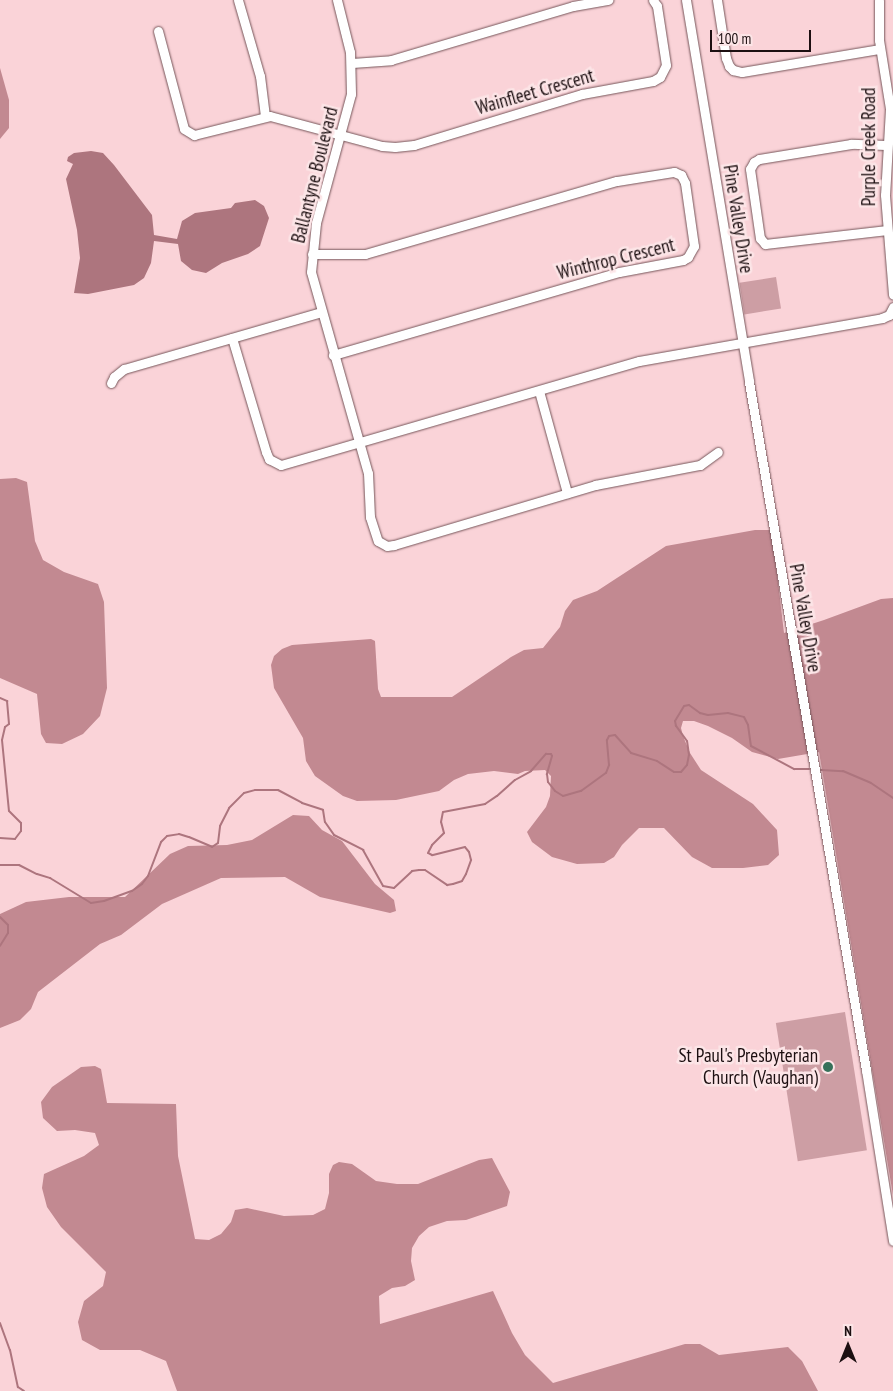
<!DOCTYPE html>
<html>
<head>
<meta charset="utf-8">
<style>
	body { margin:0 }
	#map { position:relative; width:893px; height:1391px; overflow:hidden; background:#fad3d8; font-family:"PT Sans Narrow",sans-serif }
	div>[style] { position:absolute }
	.green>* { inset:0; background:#cd9ea4; transform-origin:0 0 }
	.forest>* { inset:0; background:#c28991 }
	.water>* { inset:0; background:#ad757e }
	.stream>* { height:2px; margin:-1px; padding:0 1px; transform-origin:1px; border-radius:1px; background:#ad757e }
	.roads { filter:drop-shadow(0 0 1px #76565a) drop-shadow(0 0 1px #76565a) }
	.minor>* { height:9px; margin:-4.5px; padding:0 4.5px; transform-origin:4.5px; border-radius:4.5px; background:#fff }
	.dots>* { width:14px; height:14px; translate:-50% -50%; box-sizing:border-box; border:2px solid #fce5e7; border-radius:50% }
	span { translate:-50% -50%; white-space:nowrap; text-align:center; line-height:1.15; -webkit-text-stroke:5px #fce5e7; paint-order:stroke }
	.street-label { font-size:19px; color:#1c0f11 }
	.poi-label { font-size:19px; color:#1c0f11 }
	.right { translate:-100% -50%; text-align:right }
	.north { position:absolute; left:823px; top:1321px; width:50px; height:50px; -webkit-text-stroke:4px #fce5e7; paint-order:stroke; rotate:0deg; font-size:14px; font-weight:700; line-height:20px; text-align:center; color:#1c0f11 }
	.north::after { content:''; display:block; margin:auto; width:18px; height:22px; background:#1c0f11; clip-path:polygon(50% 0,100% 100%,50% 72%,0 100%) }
	.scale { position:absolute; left:710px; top:30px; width:101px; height:22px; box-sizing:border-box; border:2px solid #1c0f11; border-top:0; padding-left:6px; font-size:15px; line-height:18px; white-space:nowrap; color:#1c0f11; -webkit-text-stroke:4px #fce5e7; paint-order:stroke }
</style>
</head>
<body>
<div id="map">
	<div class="green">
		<div style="left:776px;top:277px;width:32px;height:37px;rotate:81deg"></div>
		<div style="left:845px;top:1012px;width:140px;height:70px;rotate:81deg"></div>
	</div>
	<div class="forest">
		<div style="clip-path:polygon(0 68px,9px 100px,9px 128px,0 139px)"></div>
		<div style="clip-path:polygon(16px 478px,27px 482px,35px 541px,43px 560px,64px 572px,98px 584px,104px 602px,107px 688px,100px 716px,83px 734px,62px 744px,46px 743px,41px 734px,37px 694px,0 678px,0 479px)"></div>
		<div style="clip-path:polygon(755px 530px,772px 530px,784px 633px,824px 620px,881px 599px,893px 598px,893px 1195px,819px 752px,778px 759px,752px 752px,732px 738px,708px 726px,694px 721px,683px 721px,681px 728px,683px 736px,690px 753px,701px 770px,753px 804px,777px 830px,779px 855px,768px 865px,743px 868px,712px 868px,692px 857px,664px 828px,639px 828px,622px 845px,614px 857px,604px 863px,577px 864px,552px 857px,532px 842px,527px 832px,546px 807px,550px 796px,551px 776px,545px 770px,525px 771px,518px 774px,494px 771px,468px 774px,454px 780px,439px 791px,396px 800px,357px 801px,343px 796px,315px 776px,306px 761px,303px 738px,274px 688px,271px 665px,274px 656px,282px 649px,292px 645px,371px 639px,375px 641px,378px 689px,381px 697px,452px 697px,511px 657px,524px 650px,543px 648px,560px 627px,565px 611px,573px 600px,597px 591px,666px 546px)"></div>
		<div style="clip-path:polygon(293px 815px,309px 816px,322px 830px,342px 841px,375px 884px,394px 900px,396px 911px,390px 913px,320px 897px,285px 877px,221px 878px,162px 904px,121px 935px,100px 944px,38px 992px,31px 1009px,20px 1020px,0 1028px,0 914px,26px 902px,69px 897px,125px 897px,170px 854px,188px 846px,227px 845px,252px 840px)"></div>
		<div style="clip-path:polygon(95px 1066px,101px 1069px,107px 1103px,176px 1104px,178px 1156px,195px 1239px,209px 1240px,221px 1234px,231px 1222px,235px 1210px,247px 1208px,284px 1216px,313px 1215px,325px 1209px,329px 1193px,329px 1174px,333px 1165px,339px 1162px,352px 1164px,376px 1181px,397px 1184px,418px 1184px,479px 1160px,492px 1158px,510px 1192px,507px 1206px,466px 1220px,447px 1221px,429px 1227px,419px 1236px,412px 1248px,411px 1261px,415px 1280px,405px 1286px,392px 1288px,379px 1296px,380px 1324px,493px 1291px,512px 1333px,525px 1355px,553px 1383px,685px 1344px,700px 1344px,719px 1355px,788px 1347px,802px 1361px,818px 1391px,177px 1391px,166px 1361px,140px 1350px,100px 1350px,82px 1340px,78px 1322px,84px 1301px,103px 1286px,106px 1272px,61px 1227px,47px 1207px,42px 1188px,44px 1174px,84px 1156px,99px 1145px,95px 1133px,75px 1130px,57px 1131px,43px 1118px,41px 1102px,52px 1087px,81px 1067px)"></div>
	</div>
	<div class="water">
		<div style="clip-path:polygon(91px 151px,103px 153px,114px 165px,152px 215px,154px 235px,177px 239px,182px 221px,195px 213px,231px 208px,235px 203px,255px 200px,264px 206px,269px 218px,260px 246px,248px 254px,222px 263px,206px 273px,192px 270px,181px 261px,178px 244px,154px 241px,151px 263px,144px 278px,134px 285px,88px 294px,74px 293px,80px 258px,77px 230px,66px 179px,73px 164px,67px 161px,68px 157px,74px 153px)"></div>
	</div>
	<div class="stream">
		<div style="left:0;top:698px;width:8px;rotate:23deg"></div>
		<div style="left:7px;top:701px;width:23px;rotate:85deg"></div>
		<div style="left:9px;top:724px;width:5px;rotate:143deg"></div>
		<div style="left:5px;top:727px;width:13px;rotate:103deg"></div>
		<div style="left:2px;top:740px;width:71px;rotate:84.4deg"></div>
		<div style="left:9px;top:811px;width:17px;rotate:45deg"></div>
		<div style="left:21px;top:823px;width:8px;rotate:90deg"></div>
		<div style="left:21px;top:831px;width:10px;rotate:127deg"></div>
		<div style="left:15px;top:839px;width:15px;rotate:-176deg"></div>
		<div style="left:821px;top:770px;width:22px;rotate:3deg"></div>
		<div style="left:843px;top:771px;width:30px;rotate:23deg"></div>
		<div style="left:871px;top:783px;width:27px;rotate:34deg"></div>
		<div style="left:0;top:865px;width:19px"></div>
		<div style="left:19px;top:865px;width:20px;rotate:27deg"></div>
		<div style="left:37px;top:874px;width:14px;rotate:17deg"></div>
		<div style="left:50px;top:878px;width:48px;rotate:31.4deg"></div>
		<div style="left:91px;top:903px;width:13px;rotate:-9deg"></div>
		<div style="left:104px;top:901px;width:30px;rotate:-20deg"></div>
		<div style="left:132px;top:891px;width:12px;rotate:-35deg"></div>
		<div style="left:142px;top:884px;width:10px;rotate:-53deg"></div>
		<div style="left:148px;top:876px;width:36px;rotate:-69deg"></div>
		<div style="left:161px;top:842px;width:8px;rotate:-45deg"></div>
		<div style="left:167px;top:836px;width:12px;rotate:-9deg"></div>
		<div style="left:179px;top:834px;width:10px;rotate:17deg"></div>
		<div style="left:189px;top:837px;width:25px;rotate:23deg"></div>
		<div style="left:212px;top:847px;width:7px;rotate:-34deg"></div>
		<div style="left:218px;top:843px;width:17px;rotate:-83deg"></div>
		<div style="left:220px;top:826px;width:20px;rotate:-63deg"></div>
		<div style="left:229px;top:808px;width:21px;rotate:-45deg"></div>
		<div style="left:244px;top:793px;width:11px;rotate:-15deg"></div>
		<div style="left:255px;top:790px;width:23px"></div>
		<div style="left:278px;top:790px;width:27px;rotate:28deg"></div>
		<div style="left:302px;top:803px;width:22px;rotate:18deg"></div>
		<div style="left:323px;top:810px;width:12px;rotate:81deg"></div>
		<div style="left:325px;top:822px;width:16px;rotate:55deg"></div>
		<div style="left:334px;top:835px;width:33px;rotate:27deg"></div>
		<div style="left:363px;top:850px;width:41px;rotate:60.9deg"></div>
		<div style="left:383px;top:886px;width:11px;rotate:10deg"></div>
		<div style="left:394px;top:888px;width:25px;rotate:-43deg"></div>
		<div style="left:412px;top:871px;width:7px;rotate:-8deg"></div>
		<div style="left:419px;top:870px;width:6px"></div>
		<div style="left:425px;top:870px;width:27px;rotate:34deg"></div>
		<div style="left:447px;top:885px;width:6px;rotate:-9deg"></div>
		<div style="left:453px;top:884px;width:9px;rotate:-18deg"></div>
		<div style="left:462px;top:881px;width:8px;rotate:-60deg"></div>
		<div style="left:466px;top:874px;width:15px;rotate:-70deg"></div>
		<div style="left:471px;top:860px;width:8px;rotate:-104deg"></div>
		<div style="left:469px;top:852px;width:6px;rotate:-129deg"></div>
		<div style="left:465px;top:847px;width:34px;rotate:166deg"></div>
		<div style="left:432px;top:855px;width:4px;rotate:-153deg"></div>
		<div style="left:428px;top:853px;width:9px;rotate:-63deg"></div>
		<div style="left:432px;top:845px;width:17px;rotate:-45deg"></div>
		<div style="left:444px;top:833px;width:11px;rotate:-105deg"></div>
		<div style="left:441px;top:822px;width:10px;rotate:-79deg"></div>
		<div style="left:443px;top:812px;width:43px;rotate:-10.8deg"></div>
		<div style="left:485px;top:804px;width:14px;rotate:-34deg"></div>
		<div style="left:497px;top:796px;width:24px;rotate:-42deg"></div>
		<div style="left:515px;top:780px;width:18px;rotate:-29deg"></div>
		<div style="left:531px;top:771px;width:23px;rotate:-49deg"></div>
		<div style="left:546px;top:754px;width:5px"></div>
		<div style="left:551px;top:754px;width:2px;rotate:63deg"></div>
		<div style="left:552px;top:756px;width:19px;rotate:106deg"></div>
		<div style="left:547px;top:774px;width:8px;rotate:83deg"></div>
		<div style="left:548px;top:782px;width:11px;rotate:52deg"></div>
		<div style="left:555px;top:791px;width:9px;rotate:32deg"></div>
		<div style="left:563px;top:796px;width:19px;rotate:-16deg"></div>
		<div style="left:581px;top:791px;width:31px;rotate:-36deg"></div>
		<div style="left:606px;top:773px;width:9px;rotate:-69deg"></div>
		<div style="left:609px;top:765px;width:25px;rotate:-95deg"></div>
		<div style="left:607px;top:740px;width:4px;rotate:-63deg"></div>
		<div style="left:609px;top:736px;width:6px;rotate:-9deg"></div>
		<div style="left:615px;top:735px;width:24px;rotate:48deg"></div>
		<div style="left:631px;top:753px;width:27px;rotate:17deg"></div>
		<div style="left:657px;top:761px;width:20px;rotate:33deg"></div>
		<div style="left:674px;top:772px;width:7px"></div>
		<div style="left:681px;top:772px;width:9px;rotate:-49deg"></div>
		<div style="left:687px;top:765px;width:10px;rotate:-79deg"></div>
		<div style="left:689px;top:755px;width:14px;rotate:-98deg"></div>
		<div style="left:687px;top:741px;width:19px;rotate:-126deg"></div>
		<div style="left:676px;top:726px;width:5px;rotate:-101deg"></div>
		<div style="left:675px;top:721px;width:17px;rotate:-59deg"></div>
		<div style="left:684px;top:706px;width:5px;rotate:-11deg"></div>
		<div style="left:689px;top:705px;width:14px;rotate:36deg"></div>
		<div style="left:700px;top:713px;width:8px;rotate:14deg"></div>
		<div style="left:708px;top:715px;width:20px;rotate:-6deg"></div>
		<div style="left:728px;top:713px;width:16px;rotate:14deg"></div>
		<div style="left:744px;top:717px;width:9px;rotate:63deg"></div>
		<div style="left:748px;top:725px;width:21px;rotate:82deg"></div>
		<div style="left:751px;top:746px;width:49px;rotate:28.1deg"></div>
		<div style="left:794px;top:769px;width:15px"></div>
		<div style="left:0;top:917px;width:11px;rotate:45deg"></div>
		<div style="left:8px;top:925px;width:8px;rotate:90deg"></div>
		<div style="left:8px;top:933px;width:15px;rotate:122deg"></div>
		<div style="left:0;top:1323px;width:29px;rotate:70deg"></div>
		<div style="left:10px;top:1350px;width:38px;rotate:78deg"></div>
		<div style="left:18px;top:1387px;width:7px;rotate:34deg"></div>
	</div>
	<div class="roads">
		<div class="minor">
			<div style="left:238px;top:0;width:79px;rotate:73.9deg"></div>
			<div style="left:260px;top:76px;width:40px;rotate:82.9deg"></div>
			<div style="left:337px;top:0;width:54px;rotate:76deg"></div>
			<div style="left:350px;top:52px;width:42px;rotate:88.6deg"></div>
			<div style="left:351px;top:94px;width:134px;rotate:105.2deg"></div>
			<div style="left:316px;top:223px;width:49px;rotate:95.8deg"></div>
			<div style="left:311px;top:272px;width:209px;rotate:74.2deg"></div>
			<div style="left:368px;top:473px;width:44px;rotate:87.4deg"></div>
			<div style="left:370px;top:517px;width:25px;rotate:72deg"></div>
			<div style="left:378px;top:541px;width:10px;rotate:29deg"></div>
			<div style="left:387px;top:546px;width:7px;rotate:-8deg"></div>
			<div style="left:394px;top:545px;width:210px;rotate:-16.6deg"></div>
			<div style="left:595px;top:485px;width:107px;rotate:-10.8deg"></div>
			<div style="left:700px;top:465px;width:22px;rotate:-36deg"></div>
			<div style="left:686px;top:0;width:387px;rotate:80.6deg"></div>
			<div style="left:749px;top:382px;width:698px;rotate:80.35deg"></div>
			<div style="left:866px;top:1070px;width:173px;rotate:81deg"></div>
			<div style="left:717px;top:0;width:59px;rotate:81.2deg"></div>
			<div style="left:726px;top:58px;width:9px;rotate:69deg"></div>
			<div style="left:729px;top:66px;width:6px;rotate:45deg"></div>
			<div style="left:733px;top:70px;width:9px;rotate:13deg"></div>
			<div style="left:742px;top:72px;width:140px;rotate:-9.5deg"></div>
			<div style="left:879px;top:0;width:40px;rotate:90deg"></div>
			<div style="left:879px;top:40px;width:70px;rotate:80.9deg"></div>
			<div style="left:890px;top:109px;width:86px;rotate:93.3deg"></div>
			<div style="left:885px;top:195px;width:100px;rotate:85.4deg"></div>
			<div style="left:158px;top:31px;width:101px;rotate:75.1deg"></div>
			<div style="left:184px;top:129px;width:12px;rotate:31deg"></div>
			<div style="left:194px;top:135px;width:78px;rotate:-14deg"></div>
			<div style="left:270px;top:116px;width:116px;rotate:15deg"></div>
			<div style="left:382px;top:146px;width:13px;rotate:4deg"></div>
			<div style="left:395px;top:147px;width:19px;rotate:-6deg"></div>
			<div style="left:414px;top:145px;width:176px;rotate:-16.9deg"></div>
			<div style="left:582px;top:94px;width:72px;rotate:-10.4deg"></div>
			<div style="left:653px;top:81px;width:8px;rotate:-30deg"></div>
			<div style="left:660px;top:77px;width:13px;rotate:-63deg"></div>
			<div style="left:666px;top:65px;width:60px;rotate:-98.7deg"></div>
			<div style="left:657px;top:6px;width:7px;rotate:-124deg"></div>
			<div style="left:352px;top:63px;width:39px;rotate:-4deg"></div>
			<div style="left:391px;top:60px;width:190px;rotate:-16.5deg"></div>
			<div style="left:573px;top:6px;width:36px;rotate:-10deg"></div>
			<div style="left:886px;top:145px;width:35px;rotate:-178deg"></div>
			<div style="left:851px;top:144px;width:93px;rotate:170.7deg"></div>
			<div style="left:759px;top:159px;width:6px;rotate:149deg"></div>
			<div style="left:754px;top:162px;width:8px;rotate:120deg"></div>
			<div style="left:750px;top:169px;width:70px;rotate:81.8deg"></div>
			<div style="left:760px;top:238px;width:8px;rotate:50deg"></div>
			<div style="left:765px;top:244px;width:123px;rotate:-6.5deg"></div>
			<div style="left:312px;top:254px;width:53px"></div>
			<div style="left:365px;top:254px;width:262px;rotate:-16.2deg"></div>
			<div style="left:617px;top:181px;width:58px;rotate:-9deg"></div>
			<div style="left:674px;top:172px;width:8px;rotate:23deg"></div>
			<div style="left:681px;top:175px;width:9px;rotate:63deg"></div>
			<div style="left:685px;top:183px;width:64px;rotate:81.9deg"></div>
			<div style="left:694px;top:246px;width:13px;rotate:119deg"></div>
			<div style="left:688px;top:257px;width:6px;rotate:149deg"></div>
			<div style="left:683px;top:260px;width:65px;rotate:169.4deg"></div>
			<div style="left:619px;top:272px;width:298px;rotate:163.8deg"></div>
			<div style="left:232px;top:338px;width:119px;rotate:73.4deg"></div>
			<div style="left:266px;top:452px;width:8px;rotate:67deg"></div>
			<div style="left:269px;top:459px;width:13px;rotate:27deg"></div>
			<div style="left:281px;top:465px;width:373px;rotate:-16.2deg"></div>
			<div style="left:639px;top:361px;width:247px;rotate:-10deg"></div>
			<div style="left:882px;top:318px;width:8px;rotate:-23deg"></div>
			<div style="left:889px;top:315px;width:9px;rotate:-63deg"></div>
			<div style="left:111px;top:383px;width:7px;rotate:-63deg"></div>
			<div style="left:114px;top:377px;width:13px;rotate:-39deg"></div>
			<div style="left:124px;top:369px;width:205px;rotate:-16.1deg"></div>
			<div style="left:539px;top:391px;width:106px;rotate:74.6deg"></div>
		</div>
	</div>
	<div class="dots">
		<div style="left:828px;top:1067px;background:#36715a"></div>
	</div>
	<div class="street-label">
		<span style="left:535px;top:92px;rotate:-16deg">Wainfleet Crescent</span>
		<span style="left:869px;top:147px;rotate:-90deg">Purple Creek Road</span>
		<span style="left:315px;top:175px;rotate:-76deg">Ballantyne Boulevard</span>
		<span style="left:738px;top:219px;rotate:81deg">Pine Valley Drive</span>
		<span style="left:616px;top:259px;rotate:-14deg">Winthrop Crescent</span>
		<span style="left:805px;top:618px;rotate:80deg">Pine Valley Drive</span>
	</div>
	<div class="poi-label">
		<span class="right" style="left:818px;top:1067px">St Paul's Presbyterian<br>Church (Vaughan)</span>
	</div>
	<div class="north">N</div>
	<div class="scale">100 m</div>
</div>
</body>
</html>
